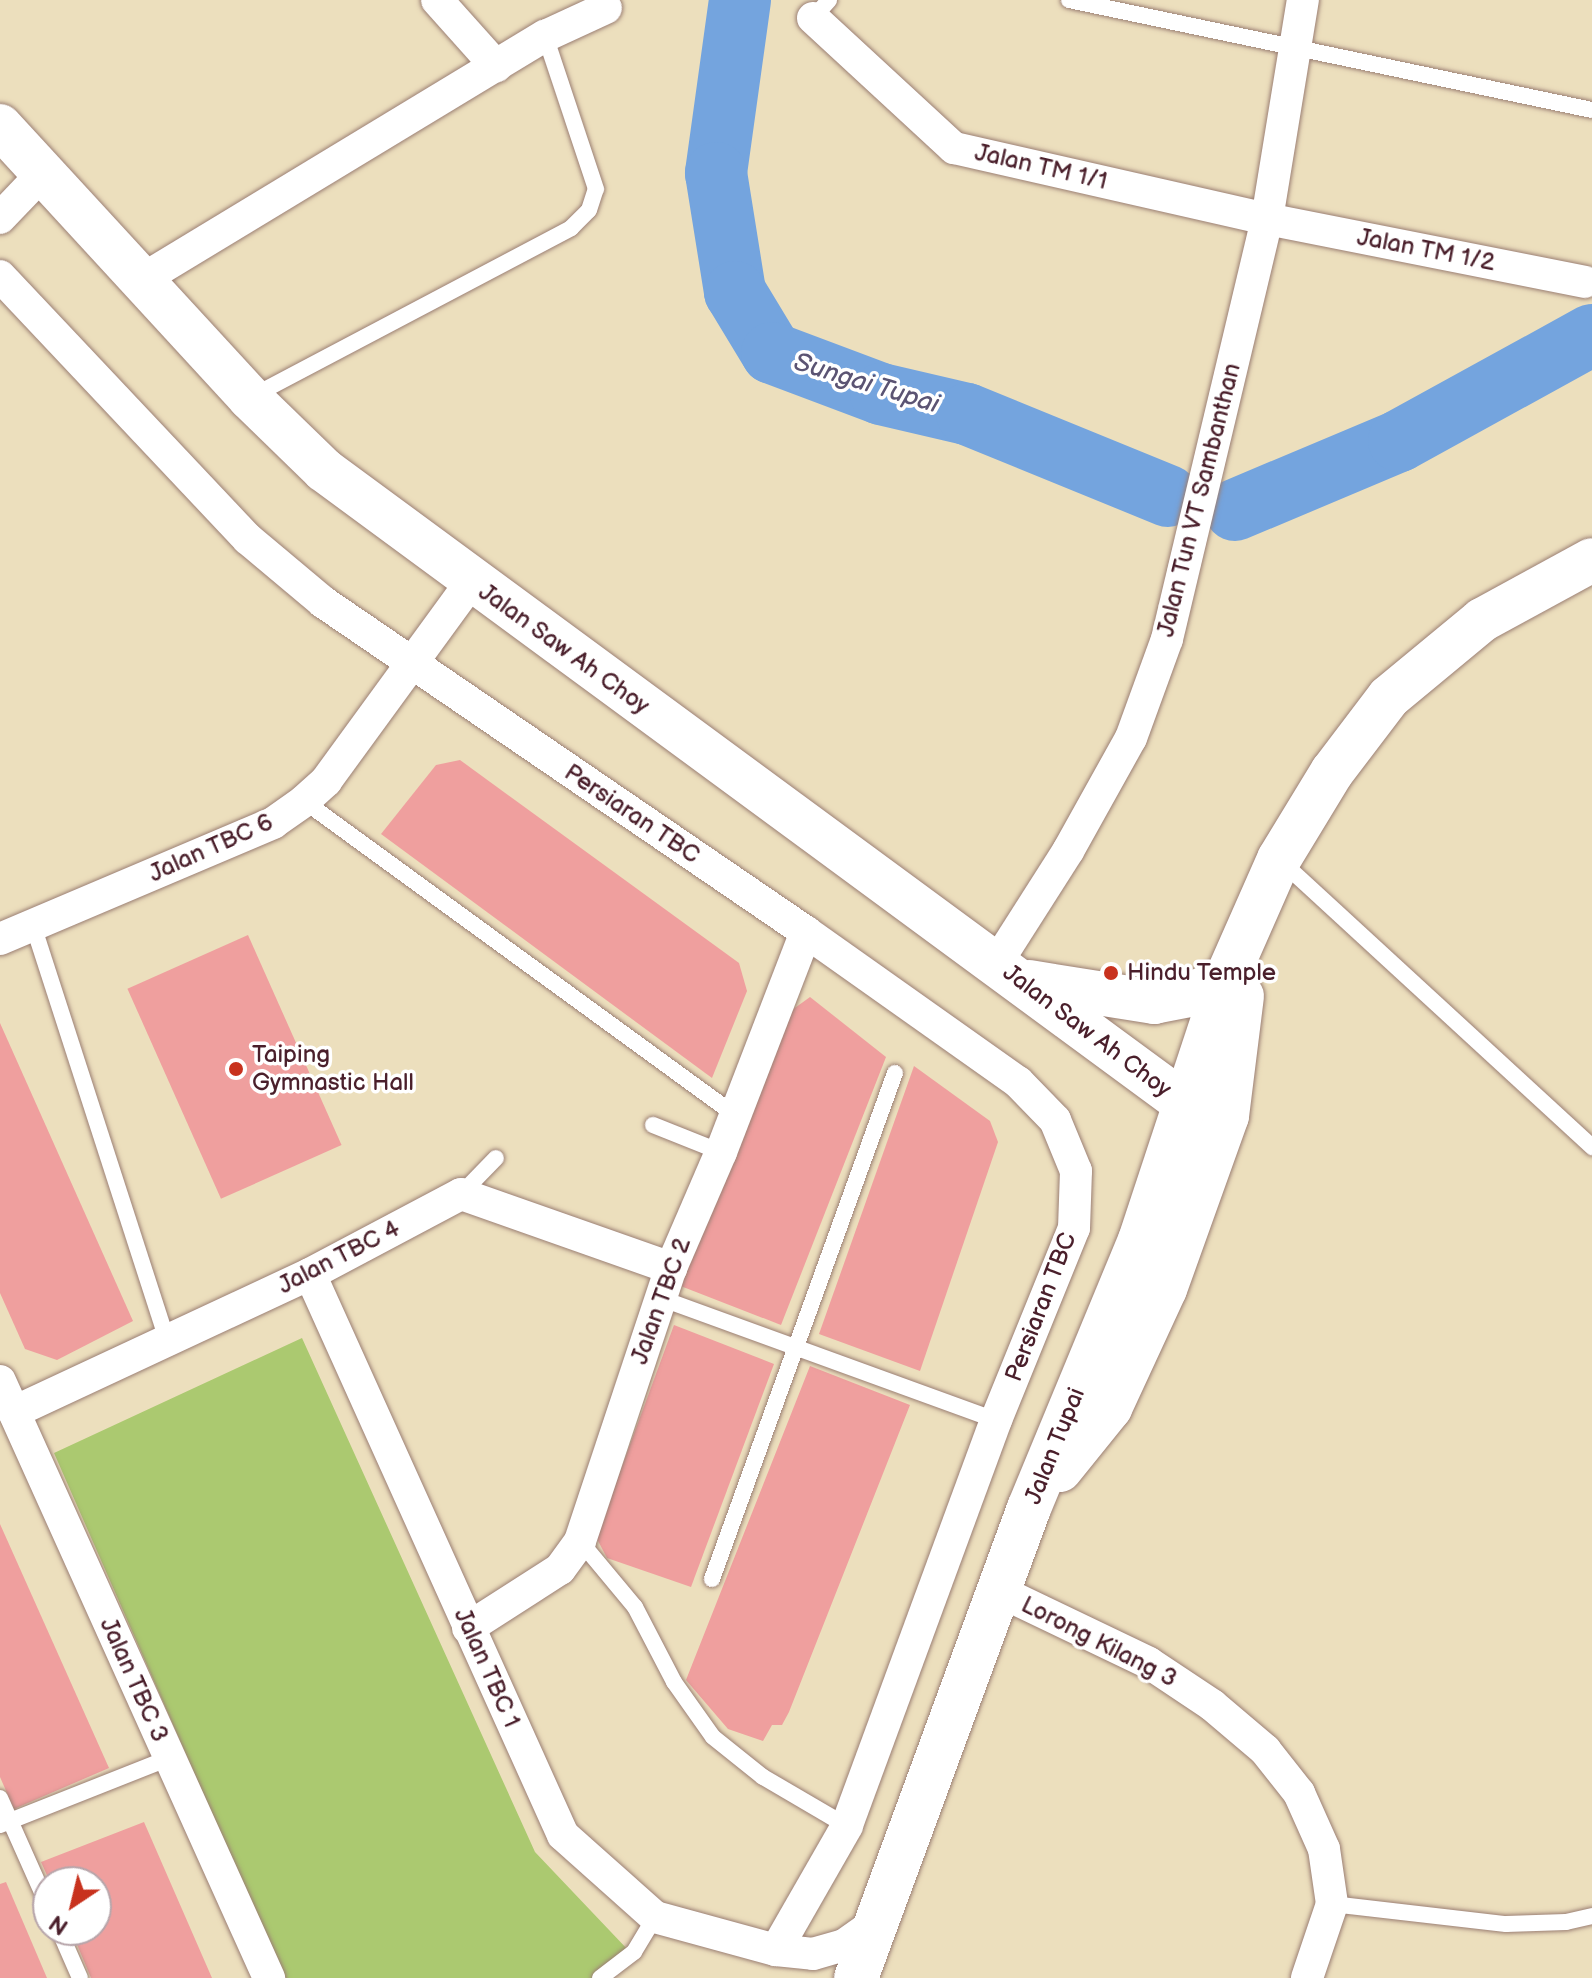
<!DOCTYPE html>
<html>
<head>
<meta charset="utf-8">
<style>
	body { margin:0 }
	#map { position:relative; width:1592px; height:1978px; overflow:hidden; background:#ecdfbd; font-family:"Balsamiq Sans",sans-serif }
	div>[style] { position:absolute }
	.green>* { inset:0; background:#abc970 }
	.river>* { height:62px; margin:-31px; padding:0 31px; transform-origin:31px; border-radius:31px; background:#74a4de }
	.building>* { inset:0; background:#ef9f9e; transform-origin:0 0 }
	.roads { filter:drop-shadow(0 0 2px #9b7f74) drop-shadow(0 0 2px #9b7f74) }
	.lane>* { height:16px; margin:-8px; padding:0 8px; transform-origin:8px; border-radius:8px; background:#fff }
	.street>* { height:32px; margin:-16px; padding:0 16px; transform-origin:16px; border-radius:16px; background:#fff }
	.secondary>* { height:44px; margin:-22px; padding:0 22px; transform-origin:22px; border-radius:22px; background:#fff }
	.dots>* { width:22px; height:22px; translate:-50% -50%; box-sizing:border-box; border:4px solid #fff; border-radius:50% }
	span { translate:-50% -50%; white-space:nowrap; text-align:center; line-height:1.15; -webkit-text-stroke:7px #fff; paint-order:stroke }
	.street-label { font-size:24px; color:#4a1f2b }
	.poi-label { font-size:24px; color:#4a1f2b }
	.left { translate:0 -50%; text-align:left }
	.water-label { font-size:26px; color:#5b5473; font-style:italic }
	.north { position:absolute; left:32px; top:1866px; width:80px; height:80px; box-sizing:border-box; background:#fff; border:2px solid #b7a5aa; border-radius:50%; rotate:215deg; font-size:22px; font-weight:700; line-height:32px; text-align:center; color:#4a1f2b }
	.north::after { content:''; display:block; margin:auto; width:28px; height:36px; background:#c8321e; clip-path:polygon(50% 0,100% 100%,50% 72%,0 100%) }
</style>
</head>
<body>
<div id="map">
	<div class="green">
		<div style="clip-path:polygon(302px 1338px,535px 1852px,629px 1951px,593px 1978px,286px 1978px,281px 1971px,54px 1453px)"></div>
	</div>
	<div class="river">
		<div style="left:740px;top:0;width:175px;rotate:97.9deg"></div>
		<div style="left:716px;top:173px;width:121px;rotate:80.9deg"></div>
		<div style="left:735px;top:292px;width:71px;rotate:58.8deg"></div>
		<div style="left:772px;top:353px;width:116px;rotate:20.6deg"></div>
		<div style="left:881px;top:394px;width:88px;rotate:13.1deg"></div>
		<div style="left:967px;top:414px;width:217px;rotate:22.2deg"></div>
		<div style="left:1235px;top:510px;width:178px;rotate:-22.8deg"></div>
		<div style="left:1399px;top:441px;width:220px;rotate:-28.8deg"></div>
	</div>
	<div class="building">
		<div style="clip-path:polygon(460px 760px,739px 963px,747px 991px,712px 1078px,381px 834px,436px 765px)"></div>
		<div style="left:248px;top:935px;width:230px;height:132px;rotate:66deg"></div>
		<div style="clip-path:polygon(810px 997px,886px 1057px,781px 1325px,678px 1285px,781px 1018px)"></div>
		<div style="clip-path:polygon(0 1023px,133px 1321px,57px 1360px,25px 1349px,0 1293px)"></div>
		<div style="clip-path:polygon(914px 1066px,990px 1121px,998px 1142px,920px 1371px,819px 1334px)"></div>
		<div style="clip-path:polygon(674px 1325px,774px 1364px,691px 1587px,607px 1558px,596px 1537px)"></div>
		<div style="clip-path:polygon(810px 1366px,910px 1405px,789px 1712px,782px 1725px,772px 1725px,763px 1741px,728px 1729px,686px 1680px)"></div>
		<div style="clip-path:polygon(0 1524px,109px 1768px,14px 1809px,0 1777px)"></div>
		<div style="clip-path:polygon(144px 1822px,212px 1978px,91px 1978px,71px 1930px,96px 1930px,96px 1882px,50px 1882px,41px 1862px)"></div>
		<div style="clip-path:polygon(6px 1882px,47px 1978px,0 1978px,0 1884px)"></div>
	</div>
	<div class="roads">
		<div class="lane">
			<div style="left:1069px;top:0;width:534px;rotate:11.88deg"></div>
			<div style="left:813px;top:18px;width:24px;rotate:-48deg"></div>
			<div style="left:251px;top:397px;width:362px;rotate:-27.8deg"></div>
			<div style="left:571px;top:228px;width:25px;rotate:-45deg"></div>
			<div style="left:589px;top:210px;width:22px;rotate:-72deg"></div>
			<div style="left:596px;top:189px;width:161px;rotate:-108.4deg"></div>
			<div style="left:304px;top:801px;width:533px;rotate:36.07deg"></div>
			<div style="left:1281px;top:861px;width:423px;rotate:42.6deg"></div>
			<div style="left:33px;top:925px;width:434px;rotate:72.1deg"></div>
			<div style="left:653px;top:1125px;width:73px;rotate:21.7deg"></div>
			<div style="left:461px;top:1194px;width:50px;rotate:-45.8deg"></div>
			<div style="left:660px;top:1298px;width:357px;rotate:20deg"></div>
			<div style="left:580px;top:1541px;width:86px;rotate:50.2deg"></div>
			<div style="left:635px;top:1607px;width:85px;rotate:62.5deg"></div>
			<div style="left:674px;top:1682px;width:67px;rotate:54.7deg"></div>
			<div style="left:713px;top:1737px;width:64px;rotate:38.7deg"></div>
			<div style="left:763px;top:1777px;width:97px;rotate:30.3deg"></div>
			<div style="left:712px;top:1579px;width:538px;rotate:-70.12deg"></div>
			<div style="left:0;top:1798px;width:118px;rotate:66deg"></div>
			<div style="left:0;top:1825px;width:182px;rotate:-21.6deg"></div>
			<div style="left:1332px;top:1904px;width:175px;rotate:6.6deg"></div>
			<div style="left:1506px;top:1924px;width:60px;rotate:-1.9deg"></div>
			<div style="left:1566px;top:1922px;width:27px;rotate:-13deg"></div>
			<div style="left:59px;top:1930px;width:52px;rotate:66.4deg"></div>
			<div style="left:600px;top:1978px;width:43px;rotate:-37.4deg"></div>
			<div style="left:634px;top:1952px;width:41px;rotate:-59deg"></div>
		</div>
		<div class="street">
			<div style="left:437px;top:0;width:89px;rotate:48.2deg"></div>
			<div style="left:813px;top:18px;width:192px;rotate:42.7deg"></div>
			<div style="left:954px;top:148px;width:321px;rotate:12.8deg"></div>
			<div style="left:1267px;top:219px;width:324px;rotate:11.2deg"></div>
			<div style="left:0;top:218px;width:61px;rotate:-46.3deg"></div>
			<div style="left:0;top:276px;width:361px;rotate:46.7deg"></div>
			<div style="left:248px;top:539px;width:98px;rotate:40deg"></div>
			<div style="left:323px;top:602px;width:585px;rotate:34.34deg"></div>
			<div style="left:806px;top:932px;width:260px;rotate:35.3deg"></div>
			<div style="left:1018px;top:1082px;width:53px;rotate:45.8deg"></div>
			<div style="left:1055px;top:1120px;width:55px;rotate:67.6deg"></div>
			<div style="left:1076px;top:1171px;width:57px;rotate:92deg"></div>
			<div style="left:1074px;top:1228px;width:207px;rotate:112.1deg"></div>
			<div style="left:996px;top:1420px;width:432px;rotate:110.2deg"></div>
			<div style="left:847px;top:1826px;width:143px;rotate:119.8deg"></div>
			<div style="left:143px;top:279px;width:470px;rotate:-31.2deg"></div>
			<div style="left:545px;top:36px;width:67px;rotate:-24.7deg"></div>
			<div style="left:0;top:939px;width:297px;rotate:-23deg"></div>
			<div style="left:273px;top:823px;width:38px;rotate:-35deg"></div>
			<div style="left:304px;top:801px;width:30px;rotate:-42deg"></div>
			<div style="left:326px;top:781px;width:248px;rotate:-53.9deg"></div>
			<div style="left:996px;top:964px;width:134px;rotate:-57.5deg"></div>
			<div style="left:1068px;top:851px;width:129px;rotate:-60.9deg"></div>
			<div style="left:1131px;top:738px;width:105px;rotate:-70deg"></div>
			<div style="left:1167px;top:639px;width:432px;rotate:-76.6deg"></div>
			<div style="left:1267px;top:219px;width:222px;rotate:-80.7deg"></div>
			<div style="left:310px;top:1274px;width:615px;rotate:65.73deg"></div>
			<div style="left:563px;top:1835px;width:123px;rotate:41.7deg"></div>
			<div style="left:655px;top:1917px;width:125px;rotate:15.3deg"></div>
			<div style="left:776px;top:1950px;width:37px;rotate:6deg"></div>
			<div style="left:813px;top:1954px;width:32px;rotate:-16deg"></div>
			<div style="left:844px;top:1945px;width:38px;rotate:-35deg"></div>
			<div style="left:0;top:1381px;width:655px;rotate:65.74deg"></div>
			<div style="left:14px;top:1412px;width:327px;rotate:-25deg"></div>
			<div style="left:310px;top:1274px;width:171px;rotate:-27.9deg"></div>
			<div style="left:461px;top:1194px;width:223px;rotate:19.4deg"></div>
			<div style="left:999px;top:1591px;width:166px;rotate:25.6deg"></div>
			<div style="left:1149px;top:1663px;width:76px;rotate:33.7deg"></div>
			<div style="left:1212px;top:1705px;width:70px;rotate:40.3deg"></div>
			<div style="left:1265px;top:1750px;width:55px;rotate:51.7deg"></div>
			<div style="left:1299px;top:1793px;width:61px;rotate:65.9deg"></div>
			<div style="left:1324px;top:1849px;width:56px;rotate:81.7deg"></div>
			<div style="left:1332px;top:1904px;width:78px;rotate:108.7deg"></div>
			<div style="left:468px;top:1628px;width:109px;rotate:-32.7deg"></div>
			<div style="left:560px;top:1569px;width:34px;rotate:-54deg"></div>
			<div style="left:580px;top:1541px;width:288px;rotate:-71.6deg"></div>
			<div style="left:671px;top:1268px;width:126px;rotate:-66.7deg"></div>
			<div style="left:721px;top:1152px;width:236px;rotate:-68.9deg"></div>
		</div>
		<div class="secondary">
			<div style="left:0;top:126px;width:369px;rotate:47.4deg"></div>
			<div style="left:250px;top:398px;width:103px;rotate:44.2deg"></div>
			<div style="left:324px;top:470px;width:1071px;rotate:36.35deg"></div>
			<div style="left:1029px;top:982px;width:127px;rotate:9.1deg"></div>
			<div style="left:1154px;top:1002px;width:38px;rotate:-11deg"></div>
			<div style="left:1191px;top:995px;width:40px;rotate:-26.6deg"></div>
			<div style="left:1060px;top:1470px;width:80px;rotate:-51.1deg"></div>
			<div style="left:1110px;top:1408px;width:131px;rotate:-65.2deg"></div>
			<div style="left:1165px;top:1289px;width:184px;rotate:-70.3deg"></div>
			<div style="left:1227px;top:1116px;width:121px;rotate:-82.9deg"></div>
			<div style="left:856px;top:1978px;width:501px;rotate:-69.79deg"></div>
			<div style="left:1029px;top:1508px;width:290px;rotate:-67.5deg"></div>
			<div style="left:1140px;top:1240px;width:277px;rotate:-71.7deg"></div>
			<div style="left:1227px;top:977px;width:129px;rotate:-66.2deg"></div>
			<div style="left:1279px;top:859px;width:102px;rotate:-58.7deg"></div>
			<div style="left:1332px;top:772px;width:94px;rotate:-52.8deg"></div>
			<div style="left:1389px;top:697px;width:121px;rotate:-39.6deg"></div>
			<div style="left:1482px;top:620px;width:125px;rotate:-28.6deg"></div>
		</div>
	</div>
	<div class="dots">
		<div style="left:1111px;top:973px;background:#c8321e"></div>
		<div style="left:236px;top:1069px;background:#c8321e"></div>
	</div>
	<div class="street-label">
		<span style="left:1041px;top:167px;rotate:13deg">Jalan TM 1/1</span>
		<span style="left:1426px;top:250px;rotate:11deg">Jalan TM 1/2</span>
		<span style="left:1199px;top:500px;rotate:-76deg">Jalan Tun VT Sambanthan</span>
		<span style="left:564px;top:649px;rotate:36deg">Jalan Saw Ah Choy</span>
		<span style="left:632px;top:814px;rotate:34deg">Persiaran TBC</span>
		<span style="left:211px;top:848px;rotate:-24deg">Jalan TBC 6</span>
		<span style="left:1087px;top:1031px;rotate:37deg">Jalan Saw Ah Choy</span>
		<span style="left:339px;top:1257px;rotate:-27deg">Jalan TBC 4</span>
		<span style="left:661px;top:1301px;rotate:-70deg">Jalan TBC 2</span>
		<span style="left:1041px;top:1307px;rotate:-69deg">Persiaran TBC</span>
		<span style="left:1055px;top:1446px;rotate:-68deg">Jalan Tupai</span>
		<span style="left:1099px;top:1642px;rotate:27deg">Lorong Kilang 3</span>
		<span style="left:487px;top:1668px;rotate:66deg">Jalan TBC 1</span>
		<span style="left:134px;top:1680px;rotate:66deg">Jalan TBC 3</span>
	</div>
	<div class="poi-label">
		<span class="left" style="left:1127px;top:973px">Hindu Temple</span>
		<span class="left" style="left:252px;top:1069px">Taiping<br>Gymnastic Hall</span>
	</div>
	<div class="water-label">
		<span style="left:866px;top:384px;rotate:17deg">Sungai Tupai</span>
	</div>
	<div class="north">N</div>
</div>
</body>
</html>
